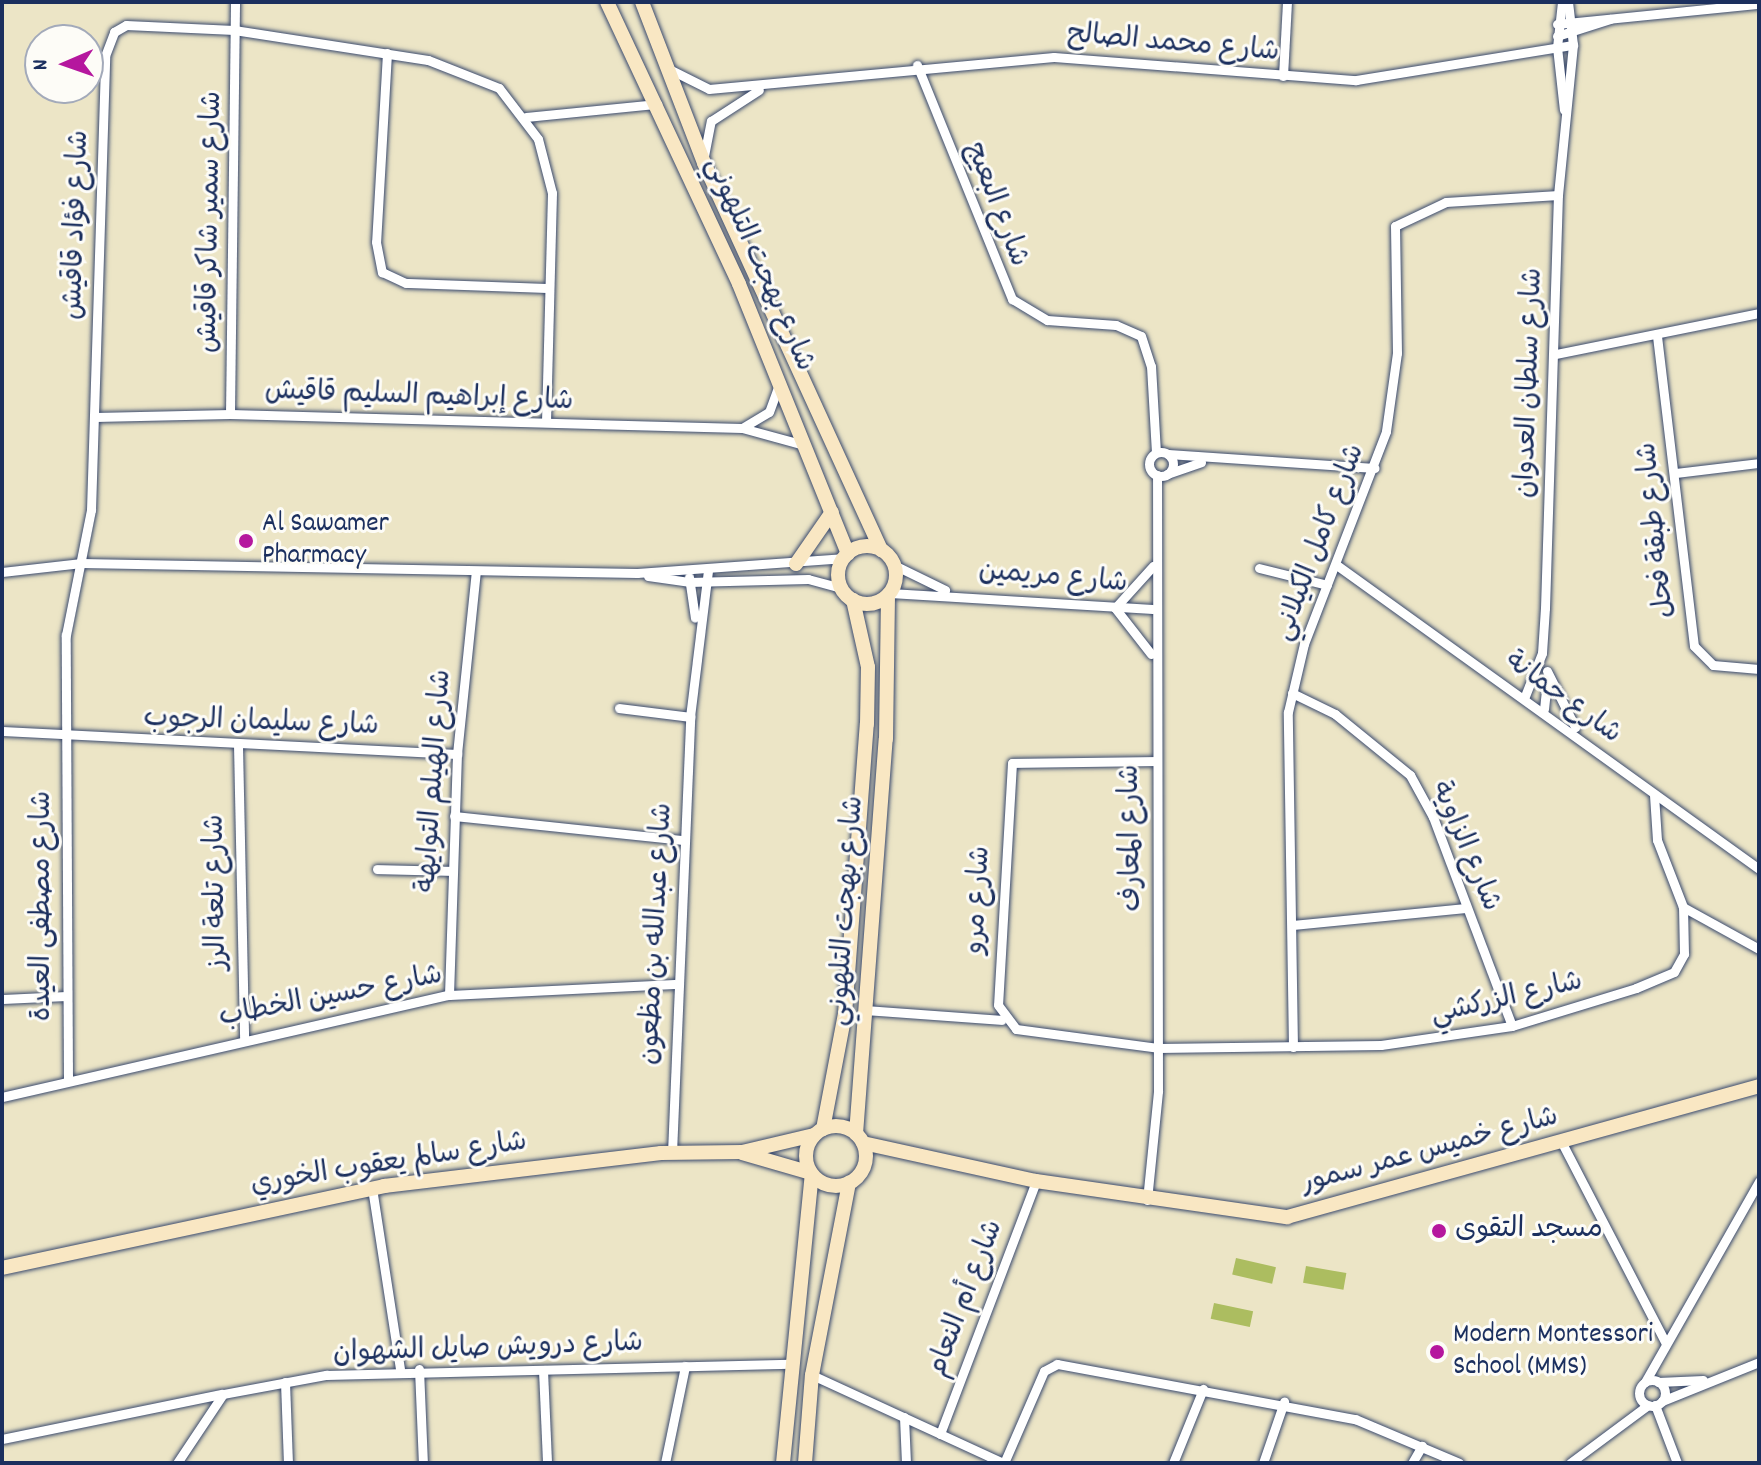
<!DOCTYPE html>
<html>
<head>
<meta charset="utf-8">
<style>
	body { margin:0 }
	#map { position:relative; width:1761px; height:1465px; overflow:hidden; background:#ece5c6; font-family:Dekko,"Playpen Sans Arabic",sans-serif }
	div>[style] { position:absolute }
	.green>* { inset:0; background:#acbd60; transform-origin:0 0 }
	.roads { filter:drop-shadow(0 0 2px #3a4a6e) drop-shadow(0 0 2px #3a4a6e) }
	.street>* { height:9px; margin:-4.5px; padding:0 4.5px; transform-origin:4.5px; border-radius:4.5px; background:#fff }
	.street>.ring { margin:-4.5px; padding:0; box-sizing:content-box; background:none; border:9px solid #fff; border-radius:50% }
	.secondary>* { height:14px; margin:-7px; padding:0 7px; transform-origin:7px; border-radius:7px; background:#f9e7c3 }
	.secondary>.ring { margin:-7px; padding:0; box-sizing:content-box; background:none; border:14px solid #f9e7c3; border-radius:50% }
	.dots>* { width:22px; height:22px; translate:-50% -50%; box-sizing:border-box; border:4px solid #fdfcf7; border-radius:50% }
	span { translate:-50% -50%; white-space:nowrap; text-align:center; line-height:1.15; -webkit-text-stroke:6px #fdfcf7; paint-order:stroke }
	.street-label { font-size:28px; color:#1b2f5e }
	.poi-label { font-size:28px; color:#1b2f5e }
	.left { translate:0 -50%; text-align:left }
	.frame { position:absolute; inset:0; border:4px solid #1b2f5e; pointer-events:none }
	.north { position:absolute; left:24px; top:24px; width:80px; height:80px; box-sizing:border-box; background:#fdfcf7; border:2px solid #a3aaba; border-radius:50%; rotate:268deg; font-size:22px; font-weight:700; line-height:32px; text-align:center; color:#1b2f5e }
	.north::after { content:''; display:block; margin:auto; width:28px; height:36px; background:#b5179e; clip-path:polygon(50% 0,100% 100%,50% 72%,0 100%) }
</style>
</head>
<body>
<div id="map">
	<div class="green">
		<div style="left:1236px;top:1258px;width:41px;height:17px;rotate:13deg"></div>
		<div style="left:1306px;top:1266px;width:41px;height:17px;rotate:10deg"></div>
		<div style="left:1214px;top:1303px;width:40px;height:16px;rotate:12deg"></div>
	</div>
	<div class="roads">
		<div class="street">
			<div style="left:1562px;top:2px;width:45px;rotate:96.3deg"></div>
			<div style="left:1557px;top:47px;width:63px;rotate:83.7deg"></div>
			<div style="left:1557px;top:24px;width:203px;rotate:-5.7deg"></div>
			<div style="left:1557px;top:36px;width:56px;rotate:-17.8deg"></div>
			<div style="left:387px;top:53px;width:189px;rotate:93.3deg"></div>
			<div style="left:376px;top:242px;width:31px;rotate:79deg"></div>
			<div style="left:382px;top:272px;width:26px;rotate:25deg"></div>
			<div style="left:406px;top:283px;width:143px;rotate:2deg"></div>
			<div style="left:917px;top:65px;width:253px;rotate:67.9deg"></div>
			<div style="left:1012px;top:299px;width:41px;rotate:31deg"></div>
			<div style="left:1047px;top:320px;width:69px;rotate:4.1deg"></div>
			<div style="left:1116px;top:325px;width:27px;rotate:24deg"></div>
			<div style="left:1141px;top:336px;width:32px;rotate:72deg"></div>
			<div style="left:1151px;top:366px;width:87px;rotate:86.7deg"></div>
			<div style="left:671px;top:70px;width:42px;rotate:26.6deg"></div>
			<div style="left:709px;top:89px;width:346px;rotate:-5.3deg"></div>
			<div style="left:1054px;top:57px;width:303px;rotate:4.4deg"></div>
			<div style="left:1356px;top:80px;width:220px;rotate:-9.2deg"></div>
			<div style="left:1283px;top:76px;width:74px;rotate:-86.9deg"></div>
			<div style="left:526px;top:117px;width:132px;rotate:-5.7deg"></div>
			<div style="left:704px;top:156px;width:36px;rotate:-79deg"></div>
			<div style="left:711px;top:121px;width:57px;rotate:-32.9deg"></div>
			<div style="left:1657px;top:336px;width:312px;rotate:83.2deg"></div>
			<div style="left:1694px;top:646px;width:27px;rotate:45deg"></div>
			<div style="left:1713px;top:665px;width:46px;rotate:5deg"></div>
			<div style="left:1556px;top:354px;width:207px;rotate:-11.4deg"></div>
			<div style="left:230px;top:414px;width:412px;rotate:-89.3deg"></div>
			<div style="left:95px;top:417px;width:135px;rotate:-1.3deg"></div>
			<div style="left:230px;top:414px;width:512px;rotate:1.57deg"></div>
			<div style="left:742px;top:428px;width:64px;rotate:15.3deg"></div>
			<div style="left:742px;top:428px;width:31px;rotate:-31deg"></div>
			<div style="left:769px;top:412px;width:29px;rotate:-70deg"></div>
			<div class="ring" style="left:1149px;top:452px;width:15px;height:15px"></div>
			<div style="left:1168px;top:454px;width:207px;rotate:3.9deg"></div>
			<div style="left:1676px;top:473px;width:84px;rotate:-6.9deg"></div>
			<div style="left:1167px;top:474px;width:36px;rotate:-19deg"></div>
			<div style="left:894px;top:565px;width:57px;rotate:26.1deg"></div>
			<div style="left:1338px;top:566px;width:519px;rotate:35.74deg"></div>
			<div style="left:1259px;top:568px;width:70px;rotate:14deg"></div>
			<div style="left:2px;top:572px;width:80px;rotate:-6.5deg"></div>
			<div style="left:81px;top:563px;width:556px;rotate:1.03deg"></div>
			<div style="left:637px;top:573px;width:209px;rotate:-4.1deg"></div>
			<div style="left:648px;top:576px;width:41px;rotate:8.3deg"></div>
			<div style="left:689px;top:582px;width:119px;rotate:-1.4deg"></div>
			<div style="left:808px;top:579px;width:35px;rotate:15deg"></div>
			<div style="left:689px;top:577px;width:41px;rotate:81.7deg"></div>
			<div style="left:890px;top:593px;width:263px;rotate:3.5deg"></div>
			<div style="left:1151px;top:654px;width:58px;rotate:-128deg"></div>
			<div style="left:1115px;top:608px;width:57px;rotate:-47.9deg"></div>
			<div style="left:1547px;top:671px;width:63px;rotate:63.4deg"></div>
			<div style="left:1292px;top:693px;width:48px;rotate:26deg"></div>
			<div style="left:1335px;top:714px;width:97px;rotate:39.1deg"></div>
			<div style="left:1410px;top:775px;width:48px;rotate:61.3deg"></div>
			<div style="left:1433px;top:817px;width:223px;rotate:69.3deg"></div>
			<div style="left:1525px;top:696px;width:46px;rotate:-68.4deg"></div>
			<div style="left:1542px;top:653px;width:45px;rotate:-86.2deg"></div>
			<div style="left:1545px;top:608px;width:413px;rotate:-88.2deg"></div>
			<div style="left:1558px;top:195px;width:151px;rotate:-84.3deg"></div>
			<div style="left:1573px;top:45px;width:43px;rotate:-96.6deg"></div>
			<div style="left:619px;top:708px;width:72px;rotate:7.2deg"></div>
			<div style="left:1544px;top:709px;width:29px;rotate:-84deg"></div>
			<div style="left:2px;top:731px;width:456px;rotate:2.9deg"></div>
			<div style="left:238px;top:745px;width:293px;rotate:88.8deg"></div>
			<div style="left:1154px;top:761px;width:142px;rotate:179.2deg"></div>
			<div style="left:1012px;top:763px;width:242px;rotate:93.3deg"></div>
			<div style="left:998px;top:1005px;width:30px;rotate:53deg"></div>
			<div style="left:1016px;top:1029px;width:143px;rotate:7.6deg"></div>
			<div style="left:1158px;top:1048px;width:223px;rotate:-0.8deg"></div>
			<div style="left:1381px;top:1045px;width:132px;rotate:-8.3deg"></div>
			<div style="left:1512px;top:1026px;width:130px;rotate:-17deg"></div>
			<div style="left:1636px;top:988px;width:41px;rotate:-22.8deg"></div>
			<div style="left:1674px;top:972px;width:21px;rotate:-61deg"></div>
			<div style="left:1684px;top:954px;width:47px;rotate:-91.2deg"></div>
			<div style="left:1683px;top:907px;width:72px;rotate:-111.2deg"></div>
			<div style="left:1657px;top:840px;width:45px;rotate:-93.8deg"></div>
			<div style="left:454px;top:816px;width:231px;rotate:6deg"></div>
			<div style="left:377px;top:869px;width:74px;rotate:1.5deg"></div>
			<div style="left:1683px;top:907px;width:87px;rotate:28.9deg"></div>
			<div style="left:1292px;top:925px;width:175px;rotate:-5.6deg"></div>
			<div style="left:449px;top:995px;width:241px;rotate:-88.1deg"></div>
			<div style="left:457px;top:754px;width:184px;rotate:-84.1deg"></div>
			<div style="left:2px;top:999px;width:65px;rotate:-2.6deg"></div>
			<div style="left:866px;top:1010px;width:136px;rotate:4.2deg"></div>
			<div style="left:1293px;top:1047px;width:335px;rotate:-90.9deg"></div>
			<div style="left:1288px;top:712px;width:70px;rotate:-76.8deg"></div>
			<div style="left:1304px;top:644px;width:228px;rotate:-68.9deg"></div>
			<div style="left:1386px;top:431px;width:79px;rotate:-82deg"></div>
			<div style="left:1397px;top:353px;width:127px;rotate:-90.9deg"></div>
			<div style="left:1395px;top:226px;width:56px;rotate:-25.2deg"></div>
			<div style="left:1446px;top:202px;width:112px;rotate:-3.6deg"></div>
			<div style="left:68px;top:1078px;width:443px;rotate:-90.3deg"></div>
			<div style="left:66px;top:635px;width:127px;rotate:-78.7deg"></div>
			<div style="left:91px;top:510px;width:454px;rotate:-88.2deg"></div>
			<div style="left:105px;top:56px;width:26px;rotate:-69deg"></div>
			<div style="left:114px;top:32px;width:14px;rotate:-30deg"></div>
			<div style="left:126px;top:25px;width:108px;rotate:2.7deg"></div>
			<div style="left:234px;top:30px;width:196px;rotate:8.8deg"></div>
			<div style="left:428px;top:60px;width:76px;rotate:21.5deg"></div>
			<div style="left:499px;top:88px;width:64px;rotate:52.6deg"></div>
			<div style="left:538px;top:139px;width:56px;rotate:75.5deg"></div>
			<div style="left:552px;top:193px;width:229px;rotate:91.5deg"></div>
			<div style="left:2px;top:1097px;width:458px;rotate:-12.9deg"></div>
			<div style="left:449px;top:995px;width:226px;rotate:-2.8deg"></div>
			<div style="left:1562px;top:1143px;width:226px;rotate:62.6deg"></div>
			<div style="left:672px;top:1153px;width:436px;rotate:-87.6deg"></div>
			<div style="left:690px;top:717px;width:148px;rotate:-83deg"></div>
			<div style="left:372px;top:1188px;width:183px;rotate:81.2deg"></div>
			<div style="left:1147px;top:1200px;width:110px;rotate:-84.2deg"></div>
			<div style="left:1158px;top:1091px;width:616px;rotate:-90.09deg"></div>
			<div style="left:419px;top:1369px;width:94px;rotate:87.6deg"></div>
			<div style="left:543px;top:1370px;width:93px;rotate:87.5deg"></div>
			<div style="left:812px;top:1375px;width:210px;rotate:24.7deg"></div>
			<div class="ring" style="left:1639px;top:1380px;width:17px;height:17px"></div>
			<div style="left:285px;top:1382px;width:81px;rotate:87.9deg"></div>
			<div style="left:1645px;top:1382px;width:231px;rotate:-60.4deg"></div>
			<div style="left:1658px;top:1382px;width:45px;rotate:-2.5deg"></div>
			<div style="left:1662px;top:1401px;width:105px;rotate:-21.9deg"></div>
			<div style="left:1655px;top:1405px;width:62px;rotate:69.2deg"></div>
			<div style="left:904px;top:1417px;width:46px;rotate:87.5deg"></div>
			<div style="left:940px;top:1434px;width:271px;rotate:-69.2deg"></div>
			<div style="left:2px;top:1439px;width:225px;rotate:-11.6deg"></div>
			<div style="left:177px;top:1463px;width:83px;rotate:-56.3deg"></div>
			<div style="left:223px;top:1394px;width:105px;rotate:-10.5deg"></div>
			<div style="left:326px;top:1375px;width:464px;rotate:-1.4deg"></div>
			<div style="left:665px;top:1463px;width:99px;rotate:-78.3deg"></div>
			<div style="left:1004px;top:1463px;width:100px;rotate:-66.5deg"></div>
			<div style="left:1044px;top:1371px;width:15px;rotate:-28deg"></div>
			<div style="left:1057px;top:1364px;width:303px;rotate:10.5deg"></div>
			<div style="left:1355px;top:1419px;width:113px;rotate:22.9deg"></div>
			<div style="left:1173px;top:1463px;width:80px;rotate:-67.9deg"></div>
			<div style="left:1263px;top:1463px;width:65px;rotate:-71deg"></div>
			<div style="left:1412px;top:1463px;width:20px;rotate:-60deg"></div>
			<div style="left:1570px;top:1463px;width:97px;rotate:-36.6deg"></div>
		</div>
		<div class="secondary">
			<div style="left:607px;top:2px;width:311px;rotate:64.9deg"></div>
			<div style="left:739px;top:284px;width:291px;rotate:68deg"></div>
			<div style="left:642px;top:2px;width:173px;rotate:68.9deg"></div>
			<div style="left:704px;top:163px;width:426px;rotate:65.4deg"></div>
			<div class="ring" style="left:838px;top:546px;width:44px;height:44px"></div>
			<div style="left:796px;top:564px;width:63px;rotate:-55.3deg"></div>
			<div class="ring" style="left:806px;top:1126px;width:46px;height:46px"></div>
			<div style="left:823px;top:1129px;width:117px;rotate:-79.2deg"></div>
			<div style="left:845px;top:1014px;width:291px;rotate:-85.7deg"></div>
			<div style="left:867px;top:724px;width:57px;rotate:-89deg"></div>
			<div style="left:868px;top:667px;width:69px;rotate:-102.6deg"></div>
			<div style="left:856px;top:1134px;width:396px;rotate:-85.7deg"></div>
			<div style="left:886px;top:739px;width:144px;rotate:-89.2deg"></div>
			<div style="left:863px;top:1143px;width:177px;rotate:12.4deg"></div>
			<div style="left:1036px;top:1181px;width:254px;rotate:8.2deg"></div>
			<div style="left:1287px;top:1217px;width:490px;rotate:-15.5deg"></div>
			<div style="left:742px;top:1153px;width:72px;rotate:16.2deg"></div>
			<div style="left:2px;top:1268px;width:391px;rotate:-12.1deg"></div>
			<div style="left:384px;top:1186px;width:279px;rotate:-6.8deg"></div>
			<div style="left:661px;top:1153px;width:81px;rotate:-0.7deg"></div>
			<div style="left:742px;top:1152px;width:74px;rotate:-13.3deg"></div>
			<div style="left:783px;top:1463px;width:289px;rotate:-84.3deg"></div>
			<div style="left:805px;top:1463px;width:88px;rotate:-85.5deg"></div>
			<div style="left:812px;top:1375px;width:196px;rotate:-79.1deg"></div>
		</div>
	</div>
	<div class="dots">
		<div style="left:246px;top:541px;background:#b5179e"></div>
		<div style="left:1439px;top:1231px;background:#b5179e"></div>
		<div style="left:1437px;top:1352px;background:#b5179e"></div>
	</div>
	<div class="street-label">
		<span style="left:1173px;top:45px;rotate:5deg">شارع محمد الصالح</span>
		<span style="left:995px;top:205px;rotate:69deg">شارع البعيج</span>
		<span style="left:212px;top:222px;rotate:-89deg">شارع سمير شاكر قاقيش</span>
		<span style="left:78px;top:225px;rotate:-88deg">شارع فؤاد قاقيش</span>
		<span style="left:758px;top:265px;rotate:66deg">شارع بهجت التلهوني</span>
		<span style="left:1531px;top:383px;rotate:-88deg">شارع سلطان العدوان</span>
		<span style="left:419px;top:398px;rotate:2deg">شارع إبراهيم السليم قاقيش</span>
		<span style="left:1658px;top:530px;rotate:-96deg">شارع طبقة فحل</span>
		<span style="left:1321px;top:543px;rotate:-69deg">شارع كامل الكيلاني</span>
		<span style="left:1053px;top:579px;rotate:5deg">شارع مريمين</span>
		<span style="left:1562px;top:699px;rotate:36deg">شارع حمانة</span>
		<span style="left:261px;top:724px;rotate:2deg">شارع سليمان الرجوب</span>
		<span style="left:436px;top:781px;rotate:-86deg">شارع الهيلم التوايهة</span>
		<span style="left:1133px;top:838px;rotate:-91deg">شارع المعارف</span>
		<span style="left:1464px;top:847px;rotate:67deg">شارع الزاوية</span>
		<span style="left:218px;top:892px;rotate:-91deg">شارع تلعة الرز</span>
		<span style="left:980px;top:900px;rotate:-87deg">شارع مرو</span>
		<span style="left:44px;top:906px;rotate:-90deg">شارع مصطفى العيدة</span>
		<span style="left:848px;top:911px;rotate:-86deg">شارع بهجت التلهوني</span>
		<span style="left:658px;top:934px;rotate:-87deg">شارع عبدالله بن مظعون</span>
		<span style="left:331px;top:998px;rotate:-11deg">شارع حسين الخطاب</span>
		<span style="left:1507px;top:1000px;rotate:-13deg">شارع الزركشي</span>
		<span style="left:1430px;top:1152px;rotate:-15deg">شارع خميس عمر سمور</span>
		<span style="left:389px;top:1165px;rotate:-9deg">شارع سالم يعقوب الخوري</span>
		<span style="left:967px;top:1299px;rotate:-69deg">شارع أم النعام</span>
		<span style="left:488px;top:1350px;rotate:-2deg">شارع درويش صايل الشهوان</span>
	</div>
	<div class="poi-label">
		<span class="left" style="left:262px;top:541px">Al Sawamer<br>Pharmacy</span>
		<span class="left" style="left:1455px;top:1231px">مسجد التقوى</span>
		<span class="left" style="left:1453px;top:1352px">Modern Montessori<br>School (MMS)</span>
	</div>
	<div class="frame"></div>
	<div class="north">N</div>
</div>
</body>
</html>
